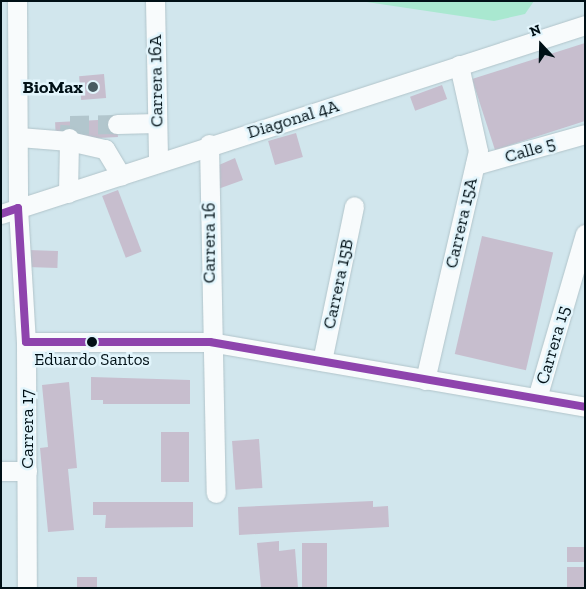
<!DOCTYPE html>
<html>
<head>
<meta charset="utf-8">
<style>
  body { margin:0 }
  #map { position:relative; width:586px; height:589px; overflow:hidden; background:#d1e6ed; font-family:"Zilla Slab",serif }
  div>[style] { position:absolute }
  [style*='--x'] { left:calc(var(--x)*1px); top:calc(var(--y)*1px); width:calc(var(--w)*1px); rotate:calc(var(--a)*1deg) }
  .green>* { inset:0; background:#a9e8d0 }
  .building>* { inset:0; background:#c7bece; transform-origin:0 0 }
  .minor-tunnel>* { height:19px; margin-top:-9.5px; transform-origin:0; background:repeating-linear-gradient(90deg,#b2c6cd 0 19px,transparent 0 28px) }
  .roads { filter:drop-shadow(0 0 1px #b1c4ca) drop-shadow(0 0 1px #b1c4ca) }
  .minor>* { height:19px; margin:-9.5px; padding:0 9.5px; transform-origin:9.5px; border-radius:9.5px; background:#f8fbfc }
  .bus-1>* { height:8px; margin:-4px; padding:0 4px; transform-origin:4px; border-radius:4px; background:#8e44ad }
  .dots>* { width:14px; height:14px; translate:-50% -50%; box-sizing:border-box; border:2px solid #e2f5fc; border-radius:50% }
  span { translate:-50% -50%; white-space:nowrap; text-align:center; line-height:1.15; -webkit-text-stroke:5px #e2f5fc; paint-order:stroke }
  .bus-label { font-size:17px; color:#001016 }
  .street-label { font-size:18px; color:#001016 }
  .poi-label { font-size:18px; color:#001016; font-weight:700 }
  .right { translate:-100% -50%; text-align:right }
  .frame { position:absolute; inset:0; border:2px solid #001016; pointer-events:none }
  .north { position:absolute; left:516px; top:20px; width:50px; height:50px; -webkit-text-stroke:4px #e2f5fc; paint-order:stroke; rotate:339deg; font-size:14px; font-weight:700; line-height:20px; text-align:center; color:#001016 }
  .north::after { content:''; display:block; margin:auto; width:18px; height:22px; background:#001016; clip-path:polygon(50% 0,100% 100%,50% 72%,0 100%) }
</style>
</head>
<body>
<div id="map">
  <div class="green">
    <div style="clip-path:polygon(360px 1px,534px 1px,525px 14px,494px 21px)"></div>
  </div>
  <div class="building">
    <div style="clip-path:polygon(585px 43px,585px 121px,495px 150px,472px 79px)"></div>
    <div style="left:104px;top:74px;width:24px;height:25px;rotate:85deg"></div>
    <div style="left:442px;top:85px;width:15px;height:34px;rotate:70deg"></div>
    <div style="left:117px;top:119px;width:18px;height:62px;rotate:87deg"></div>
    <div style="left:296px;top:133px;width:25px;height:29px;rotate:74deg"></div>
    <div style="clip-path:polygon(235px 158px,243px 180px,218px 189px,219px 165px)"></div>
    <div style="left:118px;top:190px;width:66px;height:17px;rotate:69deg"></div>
    <div style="left:482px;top:236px;width:73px;height:121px;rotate:13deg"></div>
    <div style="left:28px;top:250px;width:30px;height:17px;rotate:2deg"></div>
    <div style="clip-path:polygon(91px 377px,190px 380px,190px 404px,103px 404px,103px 400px,91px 400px)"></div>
    <div style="clip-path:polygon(69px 382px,77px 468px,68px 469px,74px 530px,48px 532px,40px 448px,48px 447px,42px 385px)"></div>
    <div style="left:161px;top:432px;width:28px;height:50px"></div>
    <div style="left:259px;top:439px;width:49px;height:27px;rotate:86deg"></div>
    <div style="clip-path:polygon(373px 501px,373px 507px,388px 506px,389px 527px,239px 535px,238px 507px)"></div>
    <div style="clip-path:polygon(93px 502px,193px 502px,193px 527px,105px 528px,106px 515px,93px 515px)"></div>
    <div style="clip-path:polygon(279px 541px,279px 551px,295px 549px,298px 588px,261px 588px,257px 543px)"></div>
    <div style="left:302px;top:543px;width:25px;height:45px"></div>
    <div style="left:585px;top:547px;width:15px;height:18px;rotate:90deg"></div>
    <div style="left:567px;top:567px;width:18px;height:21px"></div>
    <div style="left:97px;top:577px;width:11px;height:20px;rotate:90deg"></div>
  </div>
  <div class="minor-tunnel">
    <div style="--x:69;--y:138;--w:13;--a:-86"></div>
    <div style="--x:70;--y:125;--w:47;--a:-1.2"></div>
  </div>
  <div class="roads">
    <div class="minor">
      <div style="--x:17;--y:1;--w:207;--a:89.7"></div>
      <div style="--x:18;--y:208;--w:134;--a:86.6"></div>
      <div style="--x:26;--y:342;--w:246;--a:89.8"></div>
      <div style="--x:155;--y:1;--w:160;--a:88.9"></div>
      <div style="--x:117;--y:124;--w:40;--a:-1.4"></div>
      <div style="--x:19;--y:137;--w:50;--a:4.6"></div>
      <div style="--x:69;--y:141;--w:52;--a:91.1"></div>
      <div style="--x:69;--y:138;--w:3;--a:90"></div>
      <div style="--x:69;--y:141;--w:37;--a:13"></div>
      <div style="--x:105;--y:149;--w:31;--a:59"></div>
      <div style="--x:209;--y:144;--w:349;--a:88.9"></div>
      <div style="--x:475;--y:165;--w:114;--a:-15.7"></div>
      <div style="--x:1;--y:214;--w:614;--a:-17.93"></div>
      <div style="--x:26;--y:342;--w:184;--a:0"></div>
      <div style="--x:210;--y:342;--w:381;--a:9.8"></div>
      <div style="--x:322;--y:361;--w:158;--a:-78.3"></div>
      <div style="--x:425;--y:380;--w:235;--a:-77"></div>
      <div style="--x:478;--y:151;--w:88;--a:-102.5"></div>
      <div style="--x:537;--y:398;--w:171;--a:-73.7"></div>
      <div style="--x:1;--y:471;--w:26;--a:0"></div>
    </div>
  </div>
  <div class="bus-1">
    <div style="--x:1;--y:214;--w:18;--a:-19"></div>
    <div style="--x:18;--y:208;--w:134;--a:86.6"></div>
    <div style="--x:26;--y:342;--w:184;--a:0"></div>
    <div style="--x:210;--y:342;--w:381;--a:9.8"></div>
  </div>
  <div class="dots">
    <div style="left:93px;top:87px;background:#495b61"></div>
    <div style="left:92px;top:342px;background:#001016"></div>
  </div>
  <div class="bus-label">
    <span style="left:92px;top:360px">Eduardo Santos</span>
  </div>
  <div class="street-label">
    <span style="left:156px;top:81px;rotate:-91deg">Carrera 16A</span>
    <span style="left:293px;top:119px;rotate:-17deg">Diagonal 4A</span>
    <span style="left:530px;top:150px;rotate:-16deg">Calle 5</span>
    <span style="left:461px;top:223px;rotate:-77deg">Carrera 15A</span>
    <span style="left:209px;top:243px;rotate:-90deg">Carrera 16</span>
    <span style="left:338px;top:284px;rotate:-78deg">Carrera 15B</span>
    <span style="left:553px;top:345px;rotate:-74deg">Carrera 15</span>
    <span style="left:27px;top:429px;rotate:-90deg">Carrera 17</span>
  </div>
  <div class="poi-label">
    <span class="right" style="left:83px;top:87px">BioMax</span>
  </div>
  <div class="frame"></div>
  <div class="north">N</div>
</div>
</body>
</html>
